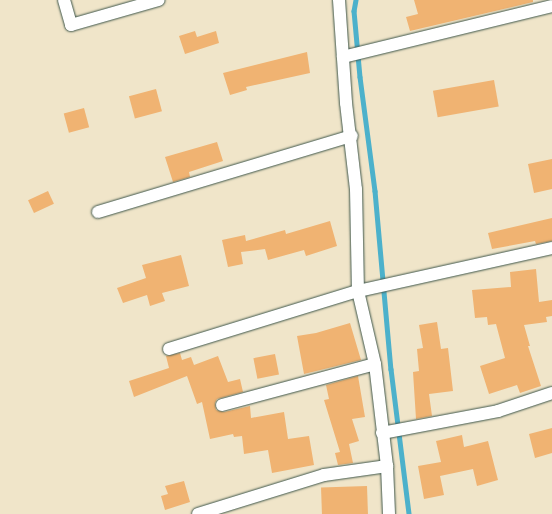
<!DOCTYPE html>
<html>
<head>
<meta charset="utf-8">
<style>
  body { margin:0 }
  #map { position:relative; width:552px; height:514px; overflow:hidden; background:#f0e5c9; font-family:"IM FELL DW Pica",serif }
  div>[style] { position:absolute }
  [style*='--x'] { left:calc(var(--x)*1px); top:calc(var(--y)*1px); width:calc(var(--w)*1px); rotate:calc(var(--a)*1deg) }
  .stream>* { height:4.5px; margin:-2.25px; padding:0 2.25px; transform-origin:2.25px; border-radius:2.25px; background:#4cb1cb }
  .building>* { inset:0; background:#f0b372; transform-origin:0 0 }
  .roads { filter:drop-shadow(0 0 1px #3e564a) drop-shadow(0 0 1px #3e564a) }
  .street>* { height:12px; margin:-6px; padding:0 6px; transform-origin:6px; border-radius:6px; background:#fff }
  span { translate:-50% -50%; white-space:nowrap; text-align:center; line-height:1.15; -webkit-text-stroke:3px #fdfcf7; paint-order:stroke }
</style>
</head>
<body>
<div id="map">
  <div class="stream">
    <div style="--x:356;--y:0;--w:11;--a:100"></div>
    <div style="--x:354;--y:11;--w:66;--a:84.8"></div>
    <div style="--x:360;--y:77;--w:115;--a:82.5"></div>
    <div style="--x:375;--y:191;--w:179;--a:84.9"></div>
    <div style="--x:391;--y:369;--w:146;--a:82.9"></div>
  </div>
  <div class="building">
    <div style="clip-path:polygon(414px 0,533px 0,533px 2px,410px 31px,406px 17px,418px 14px)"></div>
    <div style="clip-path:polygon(195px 31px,197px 37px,216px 31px,219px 43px,185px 54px,179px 36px)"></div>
    <div style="clip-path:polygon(307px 52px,310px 73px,246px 87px,247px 90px,230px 95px,223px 73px)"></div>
    <div style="left:494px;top:80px;width:27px;height:62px;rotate:80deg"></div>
    <div style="left:156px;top:89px;width:23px;height:28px;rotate:75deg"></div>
    <div style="left:84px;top:108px;width:20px;height:21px;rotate:75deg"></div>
    <div style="clip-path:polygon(217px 142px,223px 161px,189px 172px,190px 177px,173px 182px,165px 157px)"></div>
    <div style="clip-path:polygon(552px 159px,552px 189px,534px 193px,528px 164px)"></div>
    <div style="left:48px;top:191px;width:14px;height:22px;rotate:65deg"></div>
    <div style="clip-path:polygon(552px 218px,552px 241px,536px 244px,535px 241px,492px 249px,488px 233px)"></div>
    <div style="clip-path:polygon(330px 221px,337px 246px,306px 256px,304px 250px,268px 260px,265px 249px,241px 252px,243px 264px,228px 267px,222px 240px,245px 235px,246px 241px,285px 230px,286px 234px)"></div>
    <div style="clip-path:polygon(181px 255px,189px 286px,162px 293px,165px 301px,150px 306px,147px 295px,123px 303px,117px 288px,146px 278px,142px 265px)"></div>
    <div style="clip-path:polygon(536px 269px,539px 302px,552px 300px,552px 316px,546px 317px,547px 322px,524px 325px,530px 346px,528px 346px,541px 386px,520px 393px,517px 385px,489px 394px,480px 366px,505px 358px,496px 324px,488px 325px,487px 317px,475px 318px,472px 290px,511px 287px,510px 272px)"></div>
    <div style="clip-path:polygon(437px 322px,441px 349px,448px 348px,453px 391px,429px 394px,432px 416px,416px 419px,413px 372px,419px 371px,417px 349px,423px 348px,419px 325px)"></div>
    <div style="clip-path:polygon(350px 323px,361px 360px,304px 374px,297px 336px,316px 333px)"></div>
    <div style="clip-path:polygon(180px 353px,182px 360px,191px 357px,194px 365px,218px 356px,228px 382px,240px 379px,243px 392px,217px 399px,215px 403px,216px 410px,224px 412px,250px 406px,251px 418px,284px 412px,288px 439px,309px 436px,314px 465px,272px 473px,268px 450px,244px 454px,242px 436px,234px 437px,233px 434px,210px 439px,202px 402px,197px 404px,187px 376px,134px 397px,129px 381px,169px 368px,166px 356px)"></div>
    <div style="left:275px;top:354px;width:21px;height:22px;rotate:79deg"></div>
    <div style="clip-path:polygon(358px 376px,365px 417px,352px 419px,359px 441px,349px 444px,353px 463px,338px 465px,335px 453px,340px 452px,324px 400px,329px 399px,326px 385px)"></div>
    <div style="clip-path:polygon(552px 428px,552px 453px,535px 458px,529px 434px)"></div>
    <div style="clip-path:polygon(462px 435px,464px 447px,488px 441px,498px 480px,477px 486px,473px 469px,440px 476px,444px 495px,424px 499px,418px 466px,441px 462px,436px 441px)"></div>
    <div style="clip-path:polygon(184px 481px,190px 502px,165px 510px,161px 496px,168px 494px,165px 486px)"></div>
    <div style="left:367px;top:486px;width:28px;height:46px;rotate:88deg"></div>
  </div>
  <div class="roads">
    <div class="street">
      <div style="--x:64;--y:0;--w:26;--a:74"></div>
      <div style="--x:71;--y:25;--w:91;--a:-15.9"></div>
      <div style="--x:339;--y:0;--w:103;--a:86.1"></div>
      <div style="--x:346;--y:103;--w:87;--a:83.4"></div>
      <div style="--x:356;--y:189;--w:102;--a:88.9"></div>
      <div style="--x:358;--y:291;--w:75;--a:76.9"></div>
      <div style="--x:375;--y:364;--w:103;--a:83.3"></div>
      <div style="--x:387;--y:466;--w:48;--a:87.6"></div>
      <div style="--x:343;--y:57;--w:215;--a:-13.7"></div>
      <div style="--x:98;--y:212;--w:265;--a:-16.7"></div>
      <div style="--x:169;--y:349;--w:198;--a:-17.1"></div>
      <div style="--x:358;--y:291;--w:199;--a:-12.5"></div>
      <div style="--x:222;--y:405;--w:158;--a:-15"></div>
      <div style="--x:382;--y:433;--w:118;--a:-10.7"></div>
      <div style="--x:498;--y:411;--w:57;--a:-18.4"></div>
      <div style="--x:198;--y:514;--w:132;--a:-17.2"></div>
      <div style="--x:324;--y:475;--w:64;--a:-8.1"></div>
    </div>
  </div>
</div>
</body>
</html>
